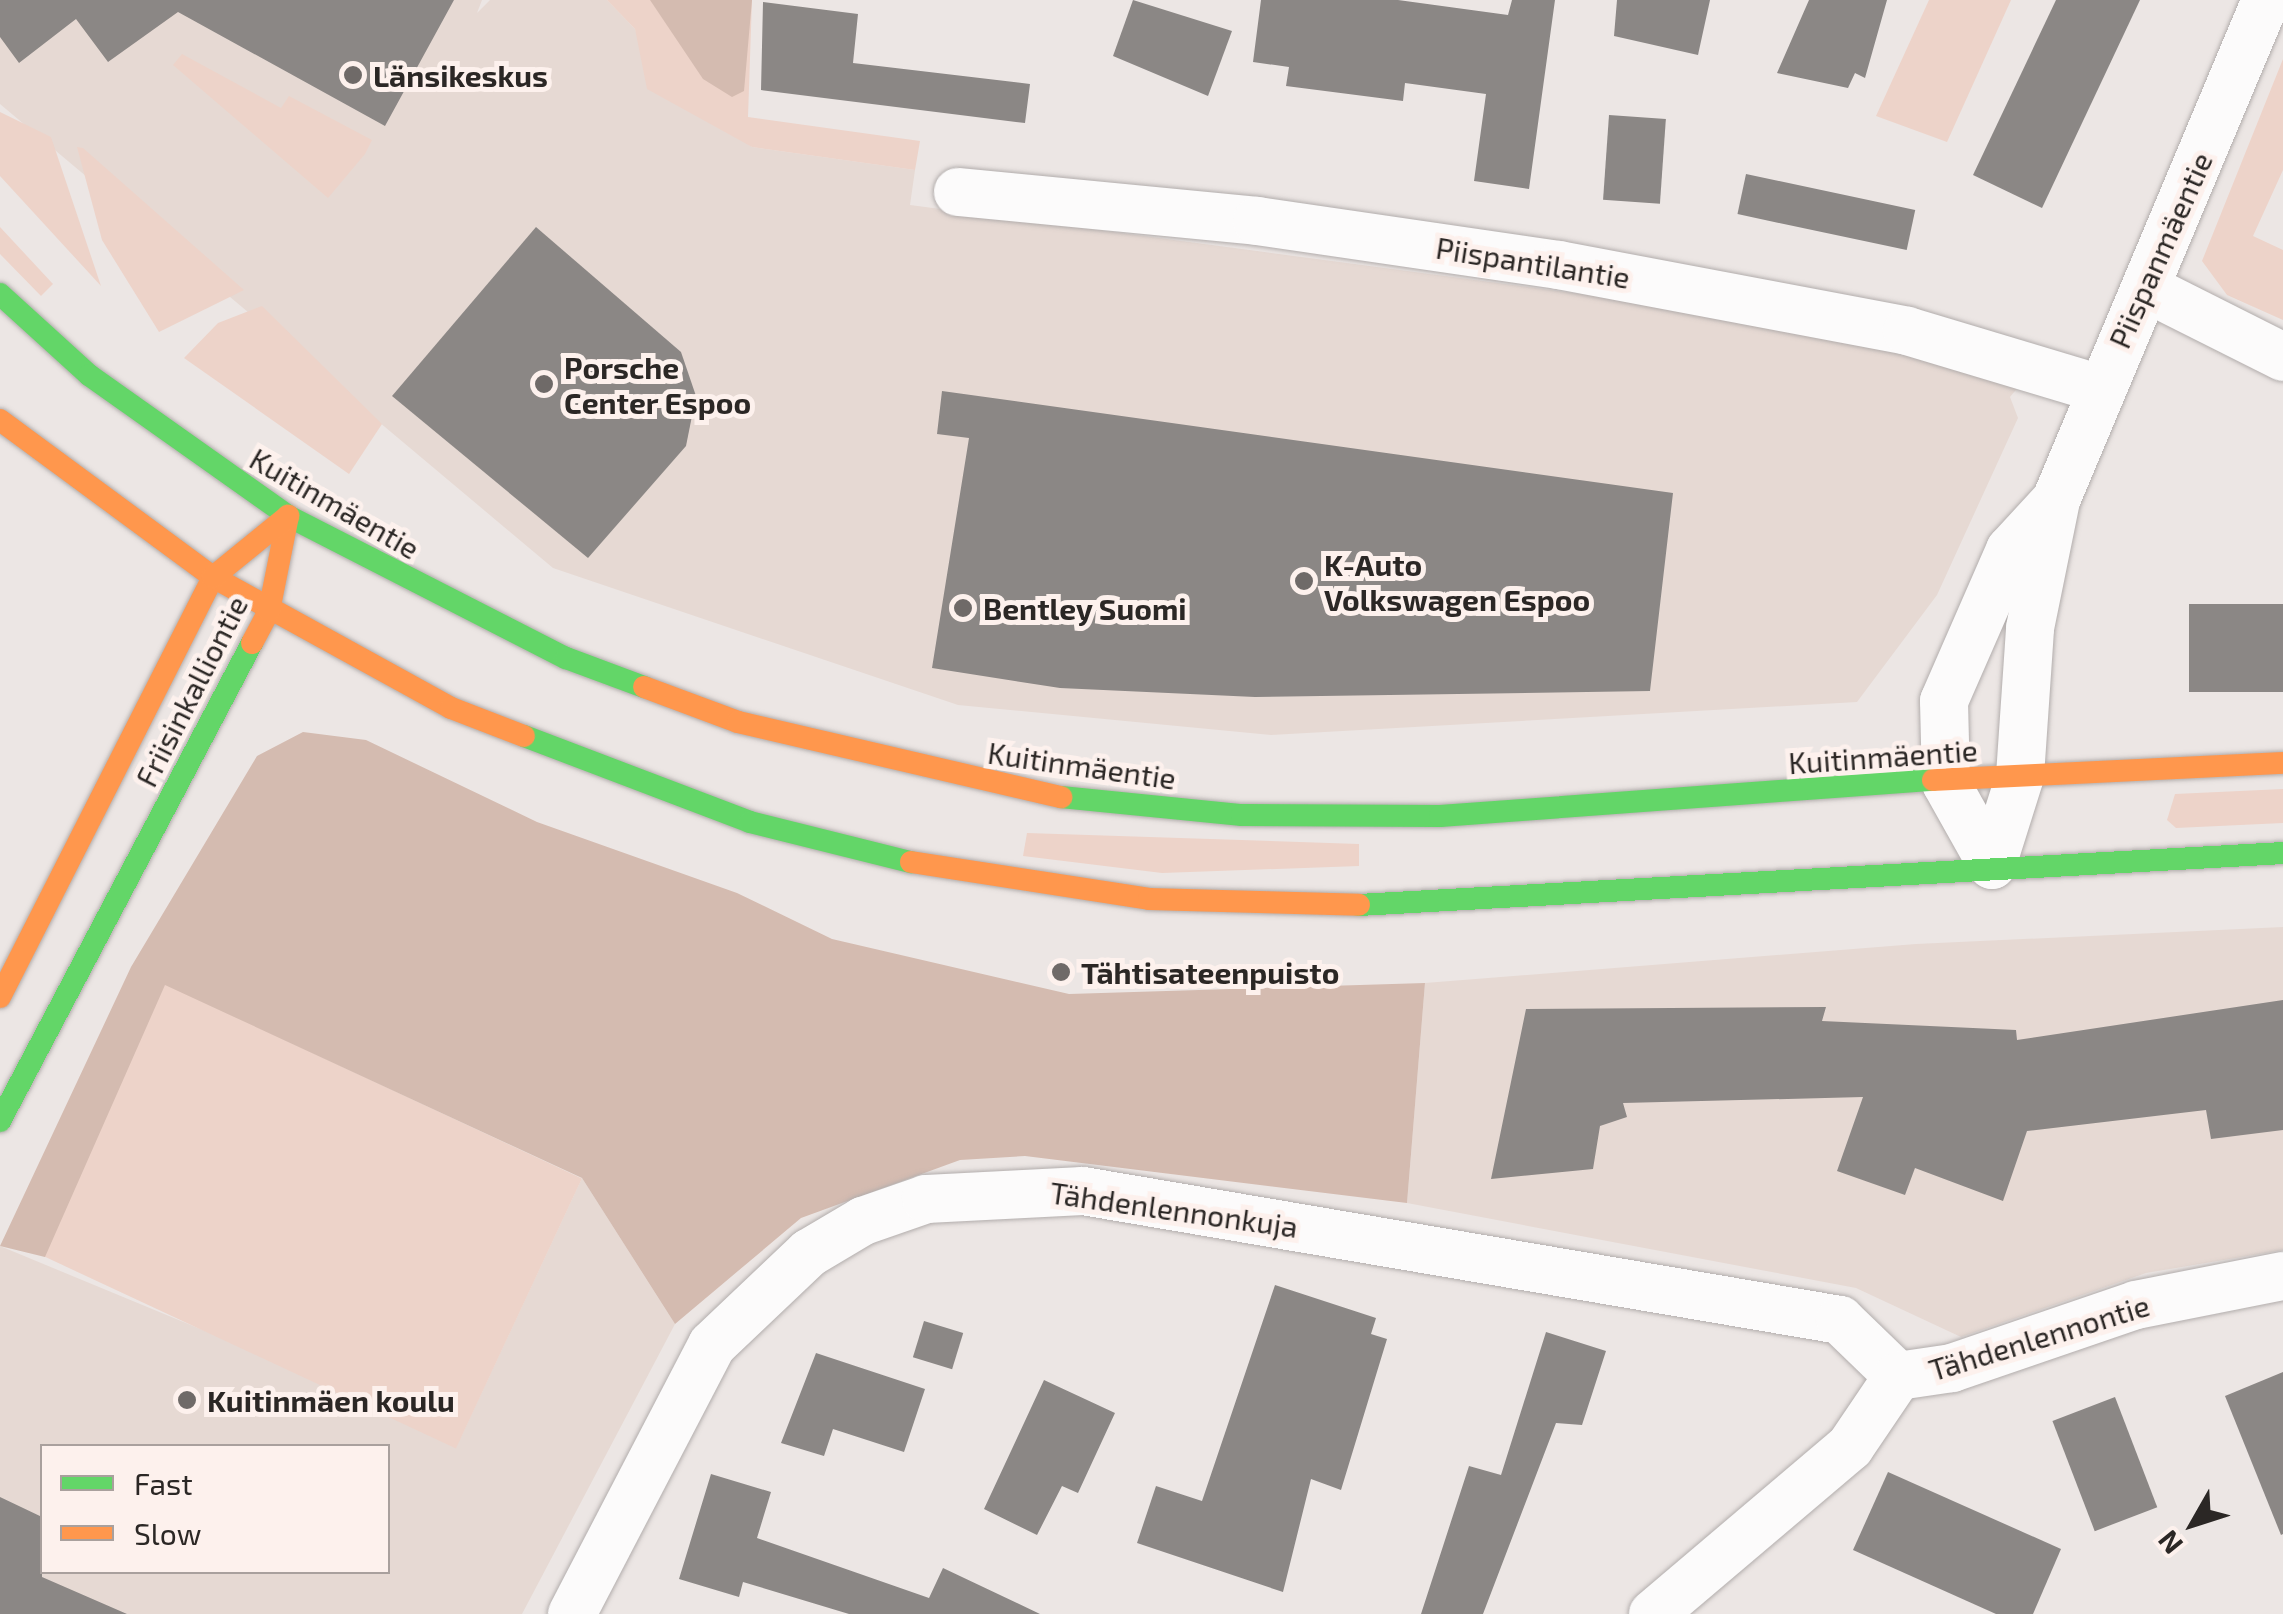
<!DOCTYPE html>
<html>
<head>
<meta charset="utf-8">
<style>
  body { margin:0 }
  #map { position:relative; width:2283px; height:1614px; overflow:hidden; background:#ece6e4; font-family:"Exo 2",sans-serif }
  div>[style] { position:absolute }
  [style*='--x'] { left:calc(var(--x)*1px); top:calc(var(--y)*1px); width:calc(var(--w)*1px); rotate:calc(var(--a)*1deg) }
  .built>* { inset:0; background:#e6d9d3 }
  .green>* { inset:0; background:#edd3c9; transform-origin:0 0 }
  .forest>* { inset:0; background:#d4bbb0 }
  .building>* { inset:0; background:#8b8785; transform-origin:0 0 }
  .roads { filter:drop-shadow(0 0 2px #b2adac) drop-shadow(0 0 2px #b2adac) }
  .street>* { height:48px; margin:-24px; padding:0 24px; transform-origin:24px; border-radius:24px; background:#fcfbfb }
  .fast>* { height:22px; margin:-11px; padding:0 11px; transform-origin:11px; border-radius:11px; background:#63d668 }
  .slow>* { height:22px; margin:-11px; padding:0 11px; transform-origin:11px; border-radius:11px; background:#ff974d }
  .dots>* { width:28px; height:28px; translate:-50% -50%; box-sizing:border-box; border:5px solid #fdf1ed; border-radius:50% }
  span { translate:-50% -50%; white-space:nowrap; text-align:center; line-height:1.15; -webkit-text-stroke:10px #fdf1ed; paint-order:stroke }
  .poi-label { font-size:30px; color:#2b2725; font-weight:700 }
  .left { translate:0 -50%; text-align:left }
  .street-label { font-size:30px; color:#2b2725 }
  .legend { position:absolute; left:40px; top:1444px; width:350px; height:130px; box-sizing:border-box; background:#fdf1ed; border:2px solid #a9a09d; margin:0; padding:12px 18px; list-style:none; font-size:30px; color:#2b2725 }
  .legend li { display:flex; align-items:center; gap:20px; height:50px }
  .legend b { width:50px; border:2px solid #a9a09d }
  .north { position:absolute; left:2143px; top:1474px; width:100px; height:100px; -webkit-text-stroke:8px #fdf1ed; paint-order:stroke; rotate:231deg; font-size:28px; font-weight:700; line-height:40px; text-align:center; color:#2b2725 }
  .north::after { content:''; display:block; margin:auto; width:35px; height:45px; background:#2b2725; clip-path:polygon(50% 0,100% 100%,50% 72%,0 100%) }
</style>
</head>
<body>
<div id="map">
  <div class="built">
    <div style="clip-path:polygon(0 0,482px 0,477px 13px,490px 0,607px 0,635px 29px,648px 67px,752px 147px,915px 170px,910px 205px,1723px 313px,2005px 379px,2019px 386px,2010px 397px,2018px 418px,1937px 595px,1857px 702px,1271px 735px,958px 705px,553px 568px,0 104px)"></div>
    <div style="clip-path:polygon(2283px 927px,2283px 1250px,2146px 1273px,1961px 1337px,1856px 1288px,1407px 1203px,1425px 983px,1916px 944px)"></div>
    <div style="clip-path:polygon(evenodd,582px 1178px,675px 1324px,522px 1614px,0 1614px,0 1246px,461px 1437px,582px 1178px,42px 1446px,388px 1446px,388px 1572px,42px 1572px,42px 1446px)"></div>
  </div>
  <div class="green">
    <div style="clip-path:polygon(607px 0,752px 0,748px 117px,920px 141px,915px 170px,752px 147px,647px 89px,635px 29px)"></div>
    <div style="clip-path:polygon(1929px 0,2011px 0,1947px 142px,1876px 116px)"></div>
    <div style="clip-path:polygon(182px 54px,281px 108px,289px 96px,372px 140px,365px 154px,328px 198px,173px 65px)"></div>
    <div style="clip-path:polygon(2283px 59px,2283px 170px,2253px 236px,2283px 250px,2283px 320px,2227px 295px,2202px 261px)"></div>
    <div style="clip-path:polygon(0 112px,51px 137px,101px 286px,0 176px)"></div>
    <div style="clip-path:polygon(77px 147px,83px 148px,244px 290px,159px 332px,102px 240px)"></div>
    <div style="clip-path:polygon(0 227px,53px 284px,41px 296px,0 254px)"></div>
    <div style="clip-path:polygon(262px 306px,382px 424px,349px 474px,184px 358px,218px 323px)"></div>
    <div style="clip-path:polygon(2283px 789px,2283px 823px,2176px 828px,2167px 820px,2175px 794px)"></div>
    <div style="clip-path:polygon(1027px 833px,1359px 844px,1359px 866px,1162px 873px,1023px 856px)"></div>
    <div style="left:165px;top:984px;width:460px;height:298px;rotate:25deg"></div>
  </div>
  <div class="forest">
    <div style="clip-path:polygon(650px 0,752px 0,744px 91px,732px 97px,703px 79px)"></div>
    <div style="clip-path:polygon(303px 732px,366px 740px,537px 822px,737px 893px,832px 939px,1069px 994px,1425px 983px,1407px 1203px,1025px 1156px,960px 1160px,801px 1218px,675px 1324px,582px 1178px,165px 985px,45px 1257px,0 1246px,131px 967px,257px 756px)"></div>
  </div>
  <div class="building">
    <div style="clip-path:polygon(0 0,454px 0,385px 126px,178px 12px,108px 62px,76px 19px,19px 63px,0 37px)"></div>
    <div style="clip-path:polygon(1133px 0,1232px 31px,1208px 96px,1113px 56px)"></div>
    <div style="clip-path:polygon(1261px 0,1398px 0,1508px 15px,1512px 0,1555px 0,1529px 189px,1474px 181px,1486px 94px,1405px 83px,1403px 101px,1286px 86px,1289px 67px,1253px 62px)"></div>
    <div style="clip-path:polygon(1617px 0,1710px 0,1698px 55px,1614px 36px)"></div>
    <div style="clip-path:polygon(1809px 0,1887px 0,1865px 78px,1855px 73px,1848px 88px,1777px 73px)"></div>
    <div style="clip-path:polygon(2056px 0,2140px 0,2042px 208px,1973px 175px)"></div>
    <div style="clip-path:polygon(763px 2px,858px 14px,853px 63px,1030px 84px,1025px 123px,761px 90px)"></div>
    <div style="left:1609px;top:115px;width:57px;height:85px;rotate:4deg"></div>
    <div style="left:1746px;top:174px;width:173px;height:41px;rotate:12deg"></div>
    <div style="clip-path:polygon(536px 227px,681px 352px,696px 396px,686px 446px,588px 558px,392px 396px)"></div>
    <div style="clip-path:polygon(942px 391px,1673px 493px,1650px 691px,1255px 697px,1060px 688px,932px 668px,969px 438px,937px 434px)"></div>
    <div style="left:2283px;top:604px;width:88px;height:94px;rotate:90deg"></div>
    <div style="clip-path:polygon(2283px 1000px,2283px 1130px,2211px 1139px,2206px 1110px,2027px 1131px,2003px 1201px,1915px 1168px,1905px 1195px,1837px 1171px,1863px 1097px,1623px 1103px,1627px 1117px,1600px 1126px,1593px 1169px,1491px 1179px,1526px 1009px,1826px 1007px,1822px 1021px,2016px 1030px,2017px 1040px)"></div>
    <div style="clip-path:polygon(1275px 1285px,1376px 1318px,1371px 1334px,1387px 1339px,1341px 1490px,1311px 1479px,1283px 1592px,1137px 1543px,1156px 1486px,1202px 1501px)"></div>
    <div style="left:924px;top:1321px;width:41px;height:38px;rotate:17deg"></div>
    <div style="clip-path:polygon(1546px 1332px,1606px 1351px,1582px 1425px,1556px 1423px,1483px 1614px,1421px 1614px,1469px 1466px,1501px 1475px)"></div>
    <div style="clip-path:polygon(816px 1353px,925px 1389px,904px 1452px,833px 1429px,824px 1456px,781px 1443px)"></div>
    <div style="clip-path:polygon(2283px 1372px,2283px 1534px,2281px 1535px,2225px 1396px)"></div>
    <div style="clip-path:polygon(1044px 1380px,1115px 1413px,1078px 1493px,1062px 1486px,1037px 1535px,984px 1509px)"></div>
    <div style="left:2115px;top:1397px;width:118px;height:67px;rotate:69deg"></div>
    <div style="clip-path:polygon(1888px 1472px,2061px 1549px,2033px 1614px,1996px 1614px,1853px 1550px)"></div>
    <div style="clip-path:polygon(711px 1474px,771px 1492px,757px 1538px,929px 1598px,943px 1568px,1040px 1614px,849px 1614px,743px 1582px,739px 1597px,679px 1579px)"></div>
    <div style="clip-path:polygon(0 1497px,42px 1517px,42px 1577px,127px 1614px,0 1614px)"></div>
  </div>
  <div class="roads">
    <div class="street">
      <div style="--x:958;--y:192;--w:300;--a:5.5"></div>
      <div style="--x:1257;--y:221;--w:305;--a:8.3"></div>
      <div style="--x:1559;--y:265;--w:354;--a:10.7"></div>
      <div style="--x:1907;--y:331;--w:198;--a:16.7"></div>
      <div style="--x:2148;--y:289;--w:151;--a:26.7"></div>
      <div style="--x:1992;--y:865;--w:93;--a:-72.5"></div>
      <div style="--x:2020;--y:776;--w:148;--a:-86.1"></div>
      <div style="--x:2030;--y:628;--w:131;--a:-78.5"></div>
      <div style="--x:2056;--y:500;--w:542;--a:-67.22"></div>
      <div style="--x:1992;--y:865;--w:94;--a:-119.3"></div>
      <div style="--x:1946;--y:783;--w:82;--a:-91.4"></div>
      <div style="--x:1944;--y:701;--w:165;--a:-66.4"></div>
      <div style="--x:2010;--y:550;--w:68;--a:-47.4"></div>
      <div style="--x:572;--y:1614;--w:303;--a:-62.5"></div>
      <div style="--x:712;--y:1345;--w:134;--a:-43.5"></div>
      <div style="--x:809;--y:1253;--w:63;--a:-30.7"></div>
      <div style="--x:863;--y:1221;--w:67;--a:-19.2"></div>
      <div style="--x:926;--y:1199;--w:157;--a:-2.9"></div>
      <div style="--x:1083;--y:1191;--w:768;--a:9.67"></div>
      <div style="--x:1840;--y:1320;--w:81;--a:44"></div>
      <div style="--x:1653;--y:1614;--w:258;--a:-40.3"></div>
      <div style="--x:1850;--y:1447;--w:86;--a:-55.9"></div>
      <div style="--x:1898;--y:1376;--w:55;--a:-8.4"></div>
      <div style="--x:1952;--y:1368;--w:194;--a:-18.9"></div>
      <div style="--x:2136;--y:1305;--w:150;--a:-11.2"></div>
    </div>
    <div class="fast">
      <div style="--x:0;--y:294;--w:120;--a:42.3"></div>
      <div style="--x:89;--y:375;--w:244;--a:35.3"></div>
      <div style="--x:288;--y:516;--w:312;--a:27.1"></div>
      <div style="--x:566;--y:658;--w:83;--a:20.4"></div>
      <div style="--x:524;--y:736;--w:242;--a:20.8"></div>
      <div style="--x:750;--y:822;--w:166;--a:14"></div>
      <div style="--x:1061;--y:797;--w:182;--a:5.7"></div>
      <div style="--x:1242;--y:815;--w:198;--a:0.3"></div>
      <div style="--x:1440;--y:816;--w:494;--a:-4.2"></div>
      <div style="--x:1359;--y:905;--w:925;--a:-3.22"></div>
      <div style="--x:0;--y:1121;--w:540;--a:-62.2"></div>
    </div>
    <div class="slow">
      <div style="--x:0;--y:420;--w:265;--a:36.4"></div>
      <div style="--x:213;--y:577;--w:272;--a:28.8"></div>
      <div style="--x:451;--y:708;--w:78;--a:21"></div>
      <div style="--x:252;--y:643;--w:36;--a:-62"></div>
      <div style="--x:269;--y:611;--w:97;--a:-78.7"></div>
      <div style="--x:644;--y:687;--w:100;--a:20.4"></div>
      <div style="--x:738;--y:722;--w:332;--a:13.1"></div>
      <div style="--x:1933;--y:780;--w:350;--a:-2.8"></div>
      <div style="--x:911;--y:862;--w:241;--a:8.8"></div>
      <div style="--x:1149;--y:899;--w:210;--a:1.6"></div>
      <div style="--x:0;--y:997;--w:471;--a:-63.1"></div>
      <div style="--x:213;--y:577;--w:97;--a:-39.1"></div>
    </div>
  </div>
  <div class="dots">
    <div style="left:353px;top:75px;background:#6f6a68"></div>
    <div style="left:544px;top:384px;background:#6f6a68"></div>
    <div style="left:1304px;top:581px;background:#6f6a68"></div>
    <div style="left:963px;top:608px;background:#6f6a68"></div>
    <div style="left:1061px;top:972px;background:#6f6a68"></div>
    <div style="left:187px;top:1400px;background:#6f6a68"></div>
  </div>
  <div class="poi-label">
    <span class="left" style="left:373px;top:75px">Länsikeskus</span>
    <span class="left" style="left:564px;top:384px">Porsche<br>Center Espoo</span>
    <span class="left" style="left:1324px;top:581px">K-Auto<br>Volkswagen Espoo</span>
    <span class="left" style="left:983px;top:608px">Bentley Suomi</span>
    <span class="left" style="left:1081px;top:972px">Tähtisateenpuisto</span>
    <span class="left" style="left:207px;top:1400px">Kuitinmäen koulu</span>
  </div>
  <div class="street-label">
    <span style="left:2160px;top:250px;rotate:-66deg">Piispanmäentie</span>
    <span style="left:1533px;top:262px;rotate:9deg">Piispantilantie</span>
    <span style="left:335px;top:503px;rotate:30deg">Kuitinmäentie</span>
    <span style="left:191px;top:691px;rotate:-63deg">Friisinkalliontie</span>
    <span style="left:1883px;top:756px;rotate:-4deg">Kuitinmäentie</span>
    <span style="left:1082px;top:765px;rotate:8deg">Kuitinmäentie</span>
    <span style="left:1174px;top:1209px;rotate:8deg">Tähdenlennonkuja</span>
    <span style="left:2039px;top:1337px;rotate:-17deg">Tähdenlennontie</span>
  </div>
  <ul class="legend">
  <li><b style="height:12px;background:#63d668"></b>Fast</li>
  <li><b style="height:12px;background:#ff974d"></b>Slow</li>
  </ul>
  <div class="north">N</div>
</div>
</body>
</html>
